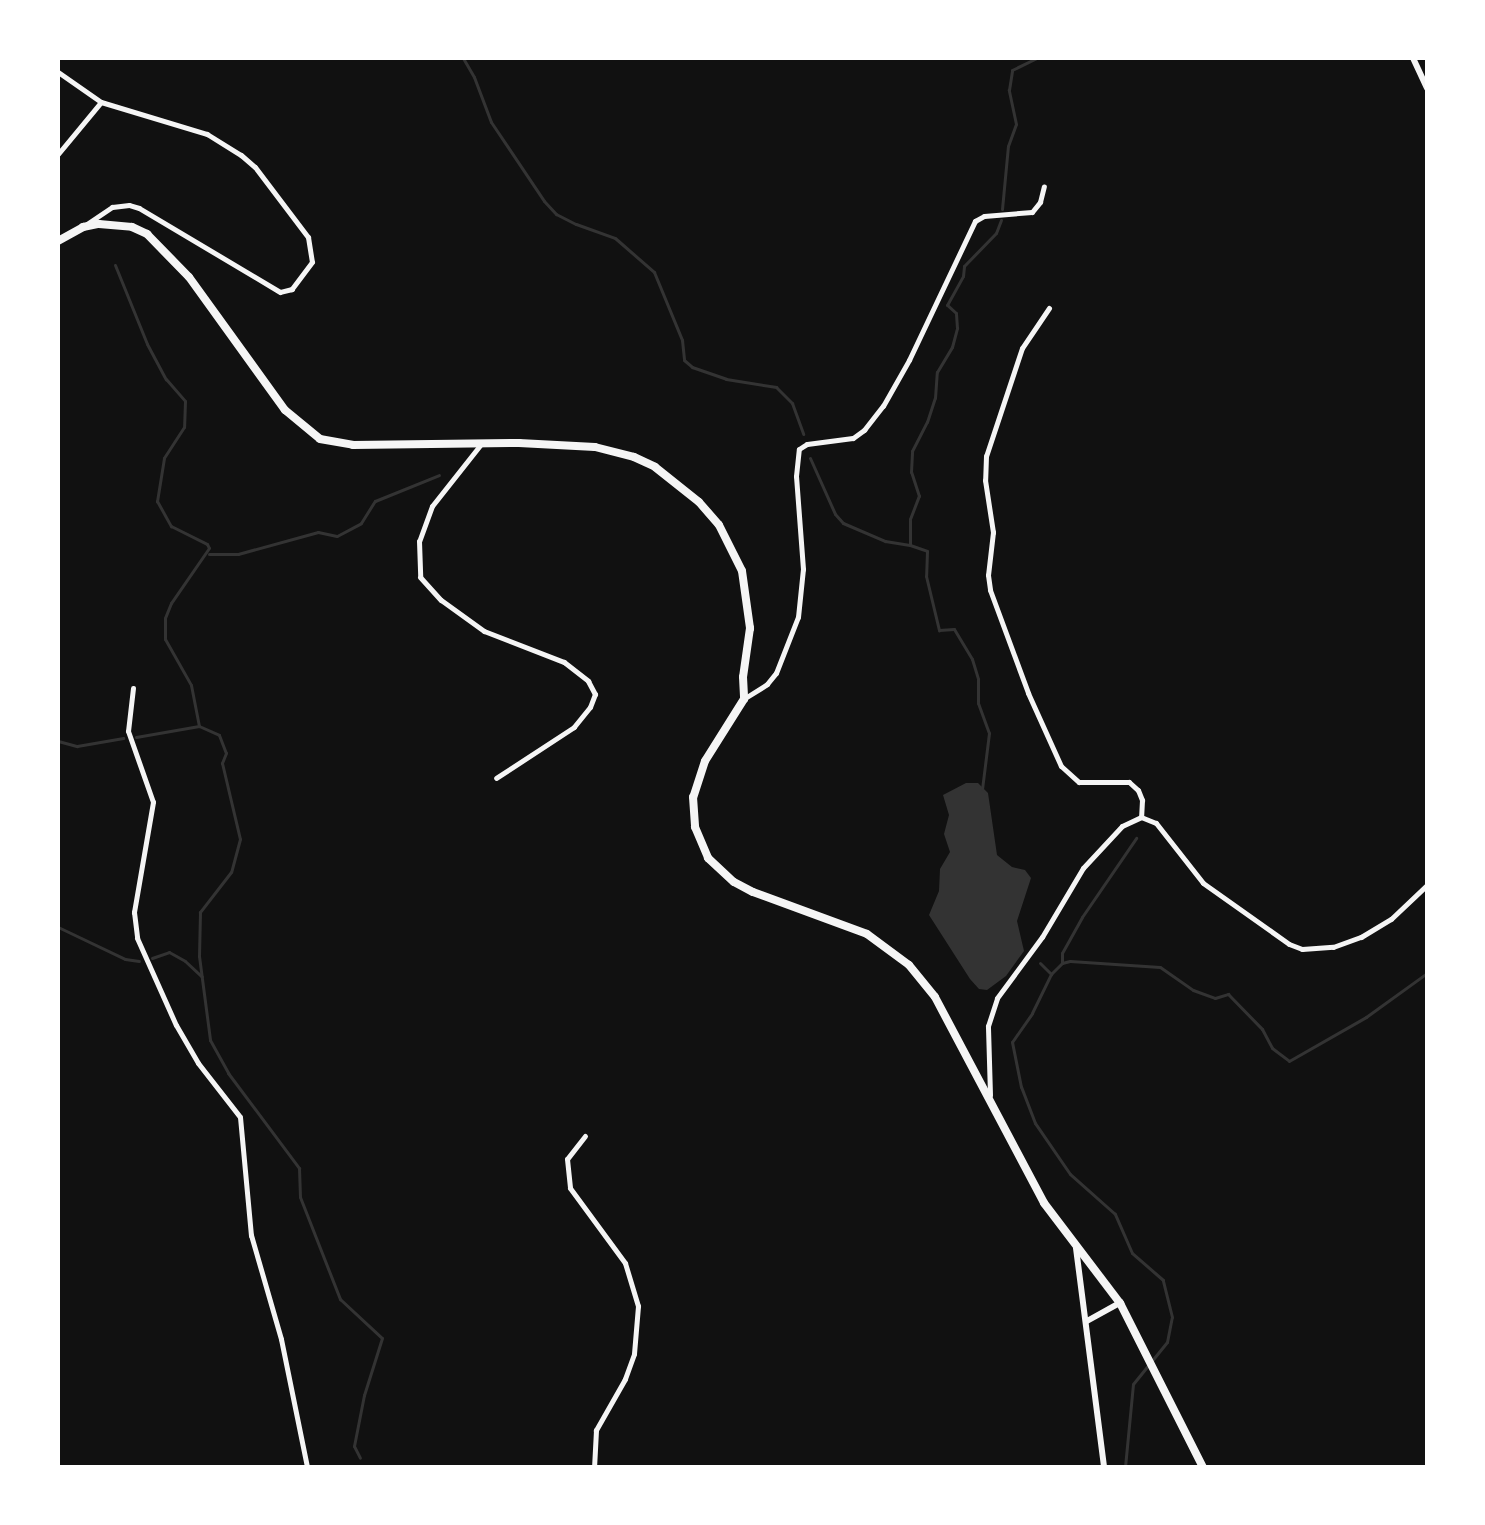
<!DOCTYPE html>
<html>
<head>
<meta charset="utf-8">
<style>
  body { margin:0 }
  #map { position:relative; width:1485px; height:1525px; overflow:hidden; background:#111; font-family:Montserrat,sans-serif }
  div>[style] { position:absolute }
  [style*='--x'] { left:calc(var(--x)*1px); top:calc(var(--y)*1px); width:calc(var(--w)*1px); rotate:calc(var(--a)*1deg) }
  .water>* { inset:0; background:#333 }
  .stream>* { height:3px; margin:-1.5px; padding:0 1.5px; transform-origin:1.5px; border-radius:1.5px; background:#333 }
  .minor>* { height:5px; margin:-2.5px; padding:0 2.5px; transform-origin:2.5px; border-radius:2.5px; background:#f5f5f5 }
  .tertiary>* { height:6px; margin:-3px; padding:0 3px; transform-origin:3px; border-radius:3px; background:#f5f5f5 }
  .primary>* { height:8px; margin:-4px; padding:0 4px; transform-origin:4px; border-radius:4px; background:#f5f5f5 }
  span { translate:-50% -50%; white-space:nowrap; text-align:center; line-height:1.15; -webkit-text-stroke:8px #fff; paint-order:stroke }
  .frame { position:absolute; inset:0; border:60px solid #fff; pointer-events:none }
</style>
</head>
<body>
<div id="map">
  <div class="water">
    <div style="clip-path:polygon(966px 783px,978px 783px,988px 793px,997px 855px,1012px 867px,1025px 870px,1031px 878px,1017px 921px,1024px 951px,1006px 976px,987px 990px,979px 989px,970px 979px,929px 915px,939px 891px,940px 869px,950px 852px,944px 834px,949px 815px,943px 795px)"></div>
  </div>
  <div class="stream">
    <div style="--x:463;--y:58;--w:22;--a:60"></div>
    <div style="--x:474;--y:77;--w:48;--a:69.3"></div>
    <div style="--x:491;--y:122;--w:95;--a:56.1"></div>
    <div style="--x:544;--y:201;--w:18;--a:47"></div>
    <div style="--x:556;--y:214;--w:22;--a:27"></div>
    <div style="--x:576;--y:224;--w:41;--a:19.7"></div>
    <div style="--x:615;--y:238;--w:52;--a:41.1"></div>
    <div style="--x:654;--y:272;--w:74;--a:67.6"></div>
    <div style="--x:682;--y:340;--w:20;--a:84"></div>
    <div style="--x:684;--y:360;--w:11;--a:41"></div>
    <div style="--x:692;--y:367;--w:36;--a:19"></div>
    <div style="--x:726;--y:379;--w:51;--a:9.1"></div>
    <div style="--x:776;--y:387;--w:23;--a:45"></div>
    <div style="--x:792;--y:403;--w:33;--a:70"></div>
    <div style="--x:1002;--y:209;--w:63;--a:-84.6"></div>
    <div style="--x:1008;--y:146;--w:23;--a:-70"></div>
    <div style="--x:1016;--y:124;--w:35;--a:-102"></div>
    <div style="--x:1009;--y:90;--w:20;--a:-81"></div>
    <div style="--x:1012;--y:70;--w:28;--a:-26"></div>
    <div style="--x:115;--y:265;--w:85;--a:67.9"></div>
    <div style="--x:147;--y:344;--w:40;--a:62"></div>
    <div style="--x:166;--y:379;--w:29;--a:49"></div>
    <div style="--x:185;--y:401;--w:26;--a:92"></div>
    <div style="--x:184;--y:427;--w:37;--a:123"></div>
    <div style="--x:164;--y:458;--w:44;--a:99.2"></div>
    <div style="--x:157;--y:501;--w:29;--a:61"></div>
    <div style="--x:171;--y:526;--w:40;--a:26.6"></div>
    <div style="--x:207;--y:544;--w:4;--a:63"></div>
    <div style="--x:209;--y:548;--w:67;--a:124.6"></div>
    <div style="--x:171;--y:603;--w:16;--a:112"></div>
    <div style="--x:165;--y:618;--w:21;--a:90"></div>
    <div style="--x:165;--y:639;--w:53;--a:60.5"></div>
    <div style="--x:191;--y:685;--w:42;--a:79"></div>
    <div style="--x:810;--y:458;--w:61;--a:65.9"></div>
    <div style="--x:835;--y:514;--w:12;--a:48"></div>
    <div style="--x:843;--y:523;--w:46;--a:23.2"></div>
    <div style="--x:885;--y:541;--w:25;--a:9"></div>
    <div style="--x:910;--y:545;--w:18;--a:19"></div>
    <div style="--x:927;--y:551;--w:25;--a:92"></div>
    <div style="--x:926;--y:576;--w:56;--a:76.5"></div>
    <div style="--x:939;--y:630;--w:15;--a:-4"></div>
    <div style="--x:954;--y:629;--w:35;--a:59"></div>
    <div style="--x:972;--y:659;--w:21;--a:73"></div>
    <div style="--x:978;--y:679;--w:24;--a:90"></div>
    <div style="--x:978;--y:703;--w:32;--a:70"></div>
    <div style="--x:989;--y:733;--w:56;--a:97.1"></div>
    <div style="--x:910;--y:545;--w:26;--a:-90"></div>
    <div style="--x:910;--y:519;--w:25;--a:-69"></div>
    <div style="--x:919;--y:496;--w:25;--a:-108"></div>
    <div style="--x:911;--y:472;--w:21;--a:-87"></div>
    <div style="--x:912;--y:451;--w:33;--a:-63"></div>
    <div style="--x:927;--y:422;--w:25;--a:-72"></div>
    <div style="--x:935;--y:398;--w:26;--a:-86"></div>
    <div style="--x:937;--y:372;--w:29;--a:-59"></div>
    <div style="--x:952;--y:347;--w:20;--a:-75"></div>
    <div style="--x:957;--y:328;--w:15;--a:-94"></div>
    <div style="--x:956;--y:313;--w:12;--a:-138"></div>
    <div style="--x:947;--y:305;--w:33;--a:-61"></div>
    <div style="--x:963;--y:276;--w:10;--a:-84"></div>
    <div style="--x:964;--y:266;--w:46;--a:-45.9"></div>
    <div style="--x:996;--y:233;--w:14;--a:-69"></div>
    <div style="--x:209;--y:554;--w:29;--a:0"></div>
    <div style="--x:238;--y:554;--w:83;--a:-15.4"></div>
    <div style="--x:318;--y:532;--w:19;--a:12"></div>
    <div style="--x:337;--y:536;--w:27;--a:-28"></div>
    <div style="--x:361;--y:523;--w:26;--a:-58"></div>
    <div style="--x:375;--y:501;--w:69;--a:-22.1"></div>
    <div style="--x:136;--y:737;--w:64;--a:-9.9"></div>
    <div style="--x:199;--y:726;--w:22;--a:24"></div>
    <div style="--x:219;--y:735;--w:19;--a:69"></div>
    <div style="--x:226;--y:753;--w:11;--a:112"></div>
    <div style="--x:222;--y:763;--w:78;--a:76.7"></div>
    <div style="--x:240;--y:839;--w:34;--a:105"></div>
    <div style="--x:231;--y:872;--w:51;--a:127.8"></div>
    <div style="--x:200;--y:912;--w:44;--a:91.3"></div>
    <div style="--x:199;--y:956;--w:85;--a:82.5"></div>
    <div style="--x:210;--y:1040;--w:38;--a:61"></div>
    <div style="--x:228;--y:1073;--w:119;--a:53.2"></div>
    <div style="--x:299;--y:1168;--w:29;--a:88"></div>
    <div style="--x:300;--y:1197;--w:110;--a:68.6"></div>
    <div style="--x:340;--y:1299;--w:57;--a:42.9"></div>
    <div style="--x:382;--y:1338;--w:60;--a:107.5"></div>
    <div style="--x:364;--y:1395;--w:52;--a:101.1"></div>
    <div style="--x:354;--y:1446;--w:13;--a:63"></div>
    <div style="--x:58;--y:741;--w:20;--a:15"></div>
    <div style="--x:77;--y:746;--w:47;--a:-9.9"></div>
    <div style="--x:58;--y:927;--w:74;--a:25.5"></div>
    <div style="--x:125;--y:959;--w:14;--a:8"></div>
    <div style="--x:152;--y:958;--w:18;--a:-19"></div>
    <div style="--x:169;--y:952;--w:18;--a:29"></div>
    <div style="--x:185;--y:961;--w:23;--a:43"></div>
    <div style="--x:1040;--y:963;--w:16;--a:45"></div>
    <div style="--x:1062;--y:963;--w:10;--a:-90"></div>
    <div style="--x:1062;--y:953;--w:41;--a:-60.9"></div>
    <div style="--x:1082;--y:917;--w:96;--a:-55.6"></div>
    <div style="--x:1125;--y:1467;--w:83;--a:-84.5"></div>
    <div style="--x:1133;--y:1384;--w:54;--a:-51"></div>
    <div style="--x:1167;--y:1342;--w:25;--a:-79"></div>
    <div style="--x:1172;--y:1317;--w:38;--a:-104"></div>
    <div style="--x:1163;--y:1280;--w:41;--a:-138.9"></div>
    <div style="--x:1132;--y:1253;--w:43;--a:-113.6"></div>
    <div style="--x:1115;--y:1214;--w:60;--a:-138.4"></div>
    <div style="--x:1070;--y:1174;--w:62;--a:-124.5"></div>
    <div style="--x:1035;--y:1123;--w:39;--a:-111"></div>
    <div style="--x:1021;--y:1087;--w:46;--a:-101.3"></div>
    <div style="--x:1012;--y:1042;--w:35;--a:-55"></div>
    <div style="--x:1032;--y:1013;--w:43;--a:-64"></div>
    <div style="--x:1051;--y:974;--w:16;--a:-45"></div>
    <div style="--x:1062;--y:963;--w:8;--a:-14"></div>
    <div style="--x:1070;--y:961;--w:90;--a:3.8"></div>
    <div style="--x:1160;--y:967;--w:40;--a:34.9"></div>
    <div style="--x:1193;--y:990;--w:23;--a:20"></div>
    <div style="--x:1215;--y:998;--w:14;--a:-17"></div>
    <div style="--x:1228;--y:994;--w:49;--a:45.8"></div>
    <div style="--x:1262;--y:1029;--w:21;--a:62"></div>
    <div style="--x:1272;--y:1048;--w:21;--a:37"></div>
    <div style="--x:1289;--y:1061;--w:89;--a:-29.7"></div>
    <div style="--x:1366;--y:1017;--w:75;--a:-35.8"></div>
  </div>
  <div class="minor">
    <div style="--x:58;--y:72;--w:52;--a:34.9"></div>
    <div style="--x:101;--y:102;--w:111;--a:16.8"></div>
    <div style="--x:207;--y:134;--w:40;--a:32"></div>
    <div style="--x:241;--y:155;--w:18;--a:41"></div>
    <div style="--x:255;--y:167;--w:88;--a:52.9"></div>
    <div style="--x:308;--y:237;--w:25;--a:81"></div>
    <div style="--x:312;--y:262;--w:34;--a:127"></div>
    <div style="--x:292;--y:289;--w:12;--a:166"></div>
    <div style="--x:280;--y:292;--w:164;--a:-149.2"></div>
    <div style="--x:139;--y:208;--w:10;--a:-163"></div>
    <div style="--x:129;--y:205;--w:17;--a:173"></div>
    <div style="--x:112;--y:207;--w:30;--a:146"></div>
    <div style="--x:58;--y:154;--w:67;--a:-50.4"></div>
    <div style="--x:1049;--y:308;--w:48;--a:124"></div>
    <div style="--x:1022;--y:348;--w:114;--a:108.4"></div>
    <div style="--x:986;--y:456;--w:24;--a:92"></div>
    <div style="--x:985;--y:480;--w:53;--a:81.3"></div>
    <div style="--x:993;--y:532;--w:43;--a:96.6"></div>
    <div style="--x:988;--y:575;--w:15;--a:82"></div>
    <div style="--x:990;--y:590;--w:110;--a:69.7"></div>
    <div style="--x:1028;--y:693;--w:80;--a:65.7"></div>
    <div style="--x:1061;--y:766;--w:24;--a:42"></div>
    <div style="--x:1079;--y:782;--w:50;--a:0"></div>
    <div style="--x:1129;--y:782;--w:12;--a:42"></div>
    <div style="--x:1138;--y:790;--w:11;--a:68"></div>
    <div style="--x:1142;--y:800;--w:17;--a:93"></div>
    <div style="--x:481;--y:444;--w:79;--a:128.3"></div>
    <div style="--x:432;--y:506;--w:37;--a:110"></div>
    <div style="--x:419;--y:541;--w:36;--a:88"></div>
    <div style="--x:420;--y:577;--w:31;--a:48"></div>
    <div style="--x:441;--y:600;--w:53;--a:35.8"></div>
    <div style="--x:484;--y:631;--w:86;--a:21.2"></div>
    <div style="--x:564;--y:662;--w:31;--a:38"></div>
    <div style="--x:588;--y:681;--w:15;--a:62"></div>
    <div style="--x:595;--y:694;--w:14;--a:111"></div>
    <div style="--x:590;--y:707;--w:26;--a:129"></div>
    <div style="--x:574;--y:727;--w:93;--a:146.8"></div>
    <div style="--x:133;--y:688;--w:43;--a:96.6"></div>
    <div style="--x:128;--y:731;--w:75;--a:70.6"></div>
    <div style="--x:153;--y:802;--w:112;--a:99.8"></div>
    <div style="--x:134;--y:912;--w:26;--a:83"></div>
    <div style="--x:137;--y:938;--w:95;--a:65.9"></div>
    <div style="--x:176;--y:1025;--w:44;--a:59.9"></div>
    <div style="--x:198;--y:1063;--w:68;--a:52.1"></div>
    <div style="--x:240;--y:1117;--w:119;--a:84.7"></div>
    <div style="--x:251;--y:1235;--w:108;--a:73.9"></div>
    <div style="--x:281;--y:1339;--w:131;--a:78.5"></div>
    <div style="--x:745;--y:698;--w:26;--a:-32"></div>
    <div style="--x:767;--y:684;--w:14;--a:-51"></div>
    <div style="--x:776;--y:673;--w:60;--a:-68.6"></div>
    <div style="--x:798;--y:617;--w:48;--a:-84.1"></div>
    <div style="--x:803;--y:569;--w:93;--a:-94.3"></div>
    <div style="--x:796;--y:476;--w:27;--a:-84"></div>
    <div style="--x:799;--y:449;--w:9;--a:-32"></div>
    <div style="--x:807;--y:444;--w:46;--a:-7.4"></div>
    <div style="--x:853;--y:438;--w:14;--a:-36"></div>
    <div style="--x:864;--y:430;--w:31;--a:-52"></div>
    <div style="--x:883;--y:406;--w:53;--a:-60.5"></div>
    <div style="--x:909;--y:360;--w:154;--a:-64.6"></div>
    <div style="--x:975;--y:221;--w:10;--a:-29"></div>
    <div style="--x:984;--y:216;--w:48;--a:-4.8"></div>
    <div style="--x:1032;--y:212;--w:13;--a:-51"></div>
    <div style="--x:1040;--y:202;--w:16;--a:-76"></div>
    <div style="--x:990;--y:1095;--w:69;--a:-91.7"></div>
    <div style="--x:988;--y:1026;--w:29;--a:-72"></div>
    <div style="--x:997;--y:998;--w:76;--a:-53.6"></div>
    <div style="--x:1042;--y:937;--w:80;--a:-59.3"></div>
    <div style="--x:1083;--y:868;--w:57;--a:-47.1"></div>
    <div style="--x:1122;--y:826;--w:21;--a:-25"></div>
    <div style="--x:1141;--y:817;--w:16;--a:22"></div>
    <div style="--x:1156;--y:823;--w:76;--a:51.9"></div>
    <div style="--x:1203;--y:883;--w:105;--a:35.3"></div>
    <div style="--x:1289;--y:944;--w:14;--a:21"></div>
    <div style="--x:1302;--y:949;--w:31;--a:-4"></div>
    <div style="--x:1333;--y:947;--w:30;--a:-20"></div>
    <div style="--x:1361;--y:937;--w:35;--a:-31"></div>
    <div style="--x:1391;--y:919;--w:50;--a:-43.4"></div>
    <div style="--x:585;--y:1136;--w:29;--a:128"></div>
    <div style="--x:567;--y:1159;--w:29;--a:84"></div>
    <div style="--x:570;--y:1188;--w:93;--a:53.7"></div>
    <div style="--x:625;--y:1263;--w:45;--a:73.2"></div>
    <div style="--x:638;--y:1306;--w:48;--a:94.8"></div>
    <div style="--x:634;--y:1354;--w:27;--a:110"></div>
    <div style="--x:625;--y:1379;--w:59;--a:119.6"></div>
    <div style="--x:596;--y:1430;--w:37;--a:93"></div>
  </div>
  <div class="tertiary">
    <div style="--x:1413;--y:58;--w:33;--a:65"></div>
    <div style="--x:1076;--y:1248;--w:221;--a:82.7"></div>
    <div style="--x:1087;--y:1321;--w:38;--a:-29"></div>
  </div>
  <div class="primary">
    <div style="--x:58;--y:241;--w:29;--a:-29"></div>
    <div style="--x:83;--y:227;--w:16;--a:-11"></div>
    <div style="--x:99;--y:224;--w:33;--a:5"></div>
    <div style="--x:132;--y:227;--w:17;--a:25"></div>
    <div style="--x:147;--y:234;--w:60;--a:45.7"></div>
    <div style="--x:189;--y:277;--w:164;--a:54.2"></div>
    <div style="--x:285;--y:410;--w:45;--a:39.6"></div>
    <div style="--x:320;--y:439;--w:34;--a:10"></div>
    <div style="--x:353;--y:445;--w:166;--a:-0.7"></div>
    <div style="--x:519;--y:443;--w:76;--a:3"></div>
    <div style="--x:595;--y:447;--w:40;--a:14.4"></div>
    <div style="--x:634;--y:457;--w:23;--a:25"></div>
    <div style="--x:655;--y:467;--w:56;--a:38.5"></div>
    <div style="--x:699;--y:502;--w:30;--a:49"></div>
    <div style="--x:719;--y:525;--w:51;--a:63.4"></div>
    <div style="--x:742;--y:571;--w:58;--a:82"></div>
    <div style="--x:750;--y:628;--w:49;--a:98.1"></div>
    <div style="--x:743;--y:677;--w:22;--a:87"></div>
    <div style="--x:744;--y:699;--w:73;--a:122.2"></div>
    <div style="--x:705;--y:761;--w:38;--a:108"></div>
    <div style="--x:693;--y:797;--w:30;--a:86"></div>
    <div style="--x:695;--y:827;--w:34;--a:67"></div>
    <div style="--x:708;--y:858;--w:35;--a:43"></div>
    <div style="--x:734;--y:882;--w:21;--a:28"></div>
    <div style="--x:753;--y:892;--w:121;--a:20.2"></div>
    <div style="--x:867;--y:934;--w:52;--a:36.4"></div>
    <div style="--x:909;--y:965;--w:41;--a:50.9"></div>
    <div style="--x:935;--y:997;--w:233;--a:62.1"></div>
    <div style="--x:1044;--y:1203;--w:126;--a:52.8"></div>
    <div style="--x:1120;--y:1303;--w:184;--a:63.2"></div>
  </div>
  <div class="frame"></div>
</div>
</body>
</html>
